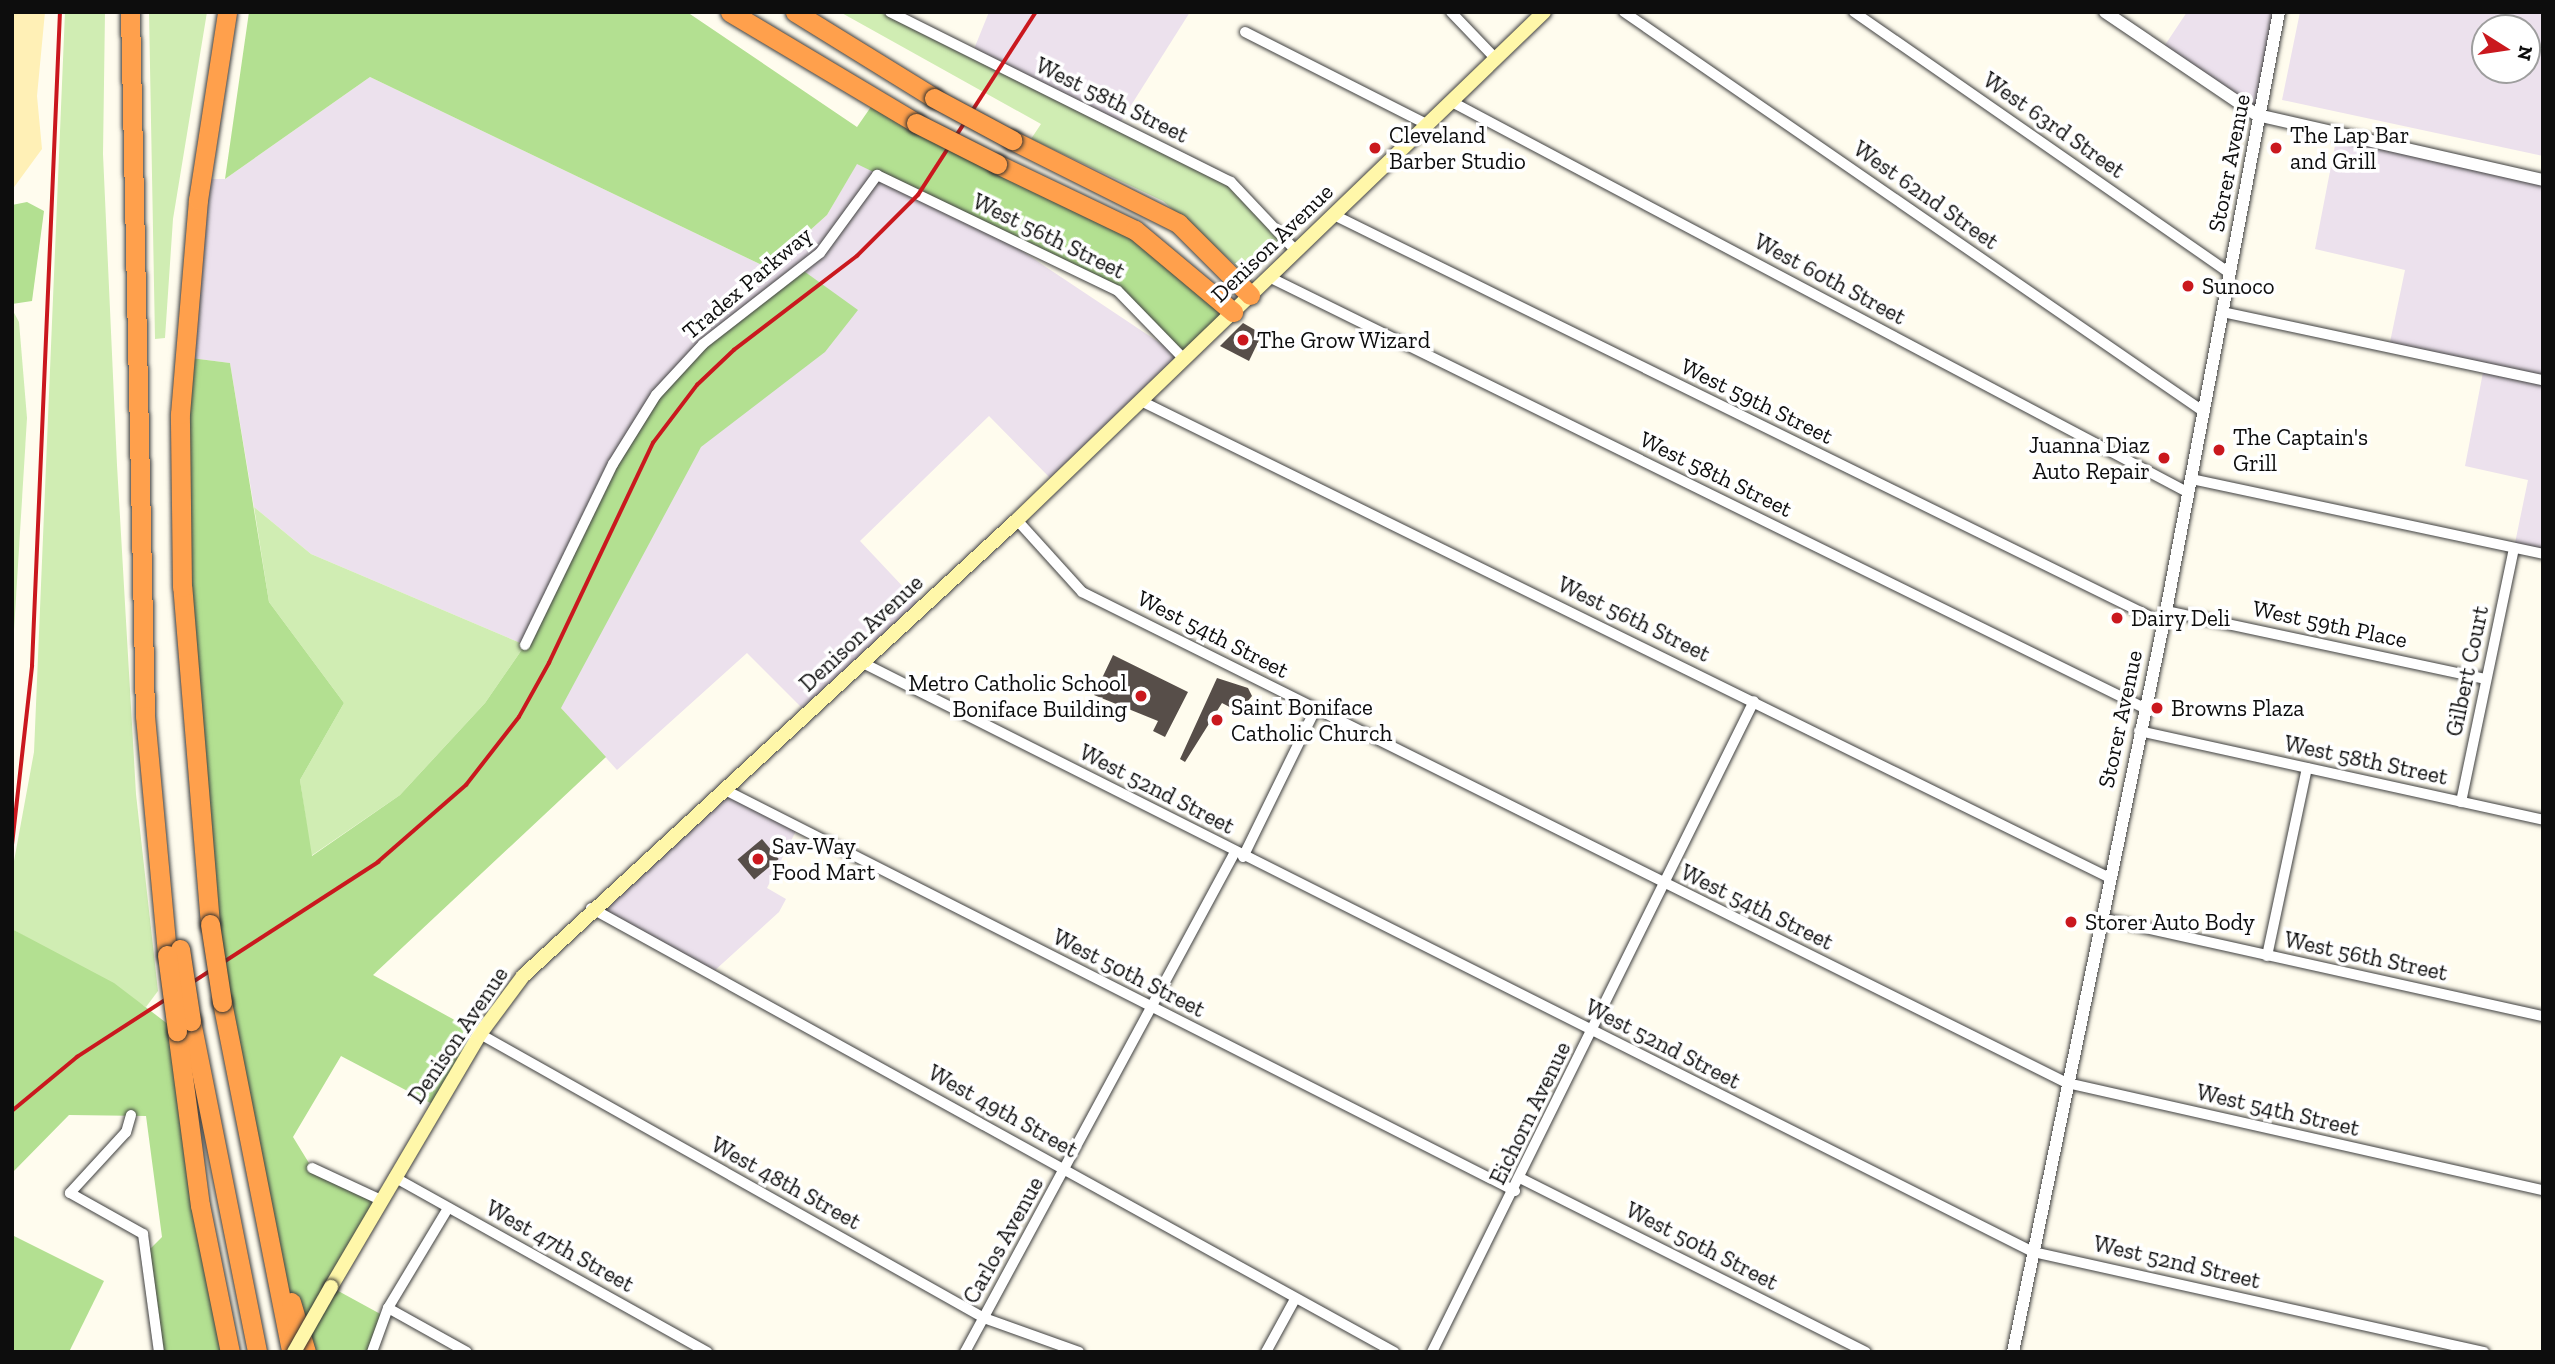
<!DOCTYPE html>
<html>
<head>
<meta charset="utf-8">
<style>
  body { margin:0 }
  #map { position:relative; width:2555px; height:1364px; overflow:hidden; background:#fffcee; font-family:"Zilla Slab",serif }
  div>[style] { position:absolute }
  [style*='--x'] { left:calc(var(--x)*1px); top:calc(var(--y)*1px); width:calc(var(--w)*1px); rotate:calc(var(--a)*1deg) }
  .industrial>* { inset:0; background:#ece1ed }
  .green>* { inset:0; background:#d0edb3 }
  .forest>* { inset:0; background:#b3e091 }
  .sand>* { inset:0; background:#fff0b6 }
  .building>* { inset:0; background:#574e49; transform-origin:0 0 }
  .roads { filter:drop-shadow(0 0 2px #404040) drop-shadow(0 0 2px #404040) }
  .minor>* { height:10px; margin:-5px; padding:0 5px; transform-origin:5px; border-radius:5px; background:#fff }
  .tertiary>* { height:12px; margin:-6px; padding:0 6px; transform-origin:6px; border-radius:6px; background:#fff }
  .secondary>* { height:14px; margin:-7px; padding:0 7px; transform-origin:7px; border-radius:7px; background:#fff7a9 }
  .motorway>* { height:19px; margin:-9.5px; padding:0 9.5px; transform-origin:9.5px; border-radius:9.5px; background:#ffa04c }
  .rail>* { height:3.5px; margin:-1.75px; padding:0 1.75px; transform-origin:1.75px; border-radius:1.75px; background:#ca181e }
  .bridges { filter:drop-shadow(0 0 2px #2f2f2f) drop-shadow(0 0 2px #2f2f2f) }
  .secondary-bridge>* { height:14px; margin:-7px; padding:0 7px; transform-origin:7px; border-radius:7px; background:#fff7a9 }
  .motorway-bridge>* { height:19px; margin:-9.5px; padding:0 9.5px; transform-origin:9.5px; border-radius:9.5px; background:#ffa04c }
  .dots>* { width:19px; height:19px; translate:-50% -50%; box-sizing:border-box; border:4px solid #fff; border-radius:50% }
  span { translate:-50% -50%; white-space:nowrap; text-align:center; line-height:1.15; -webkit-text-stroke:7px #fff; paint-order:stroke }
  .street-label { font-size:23px; color:#0d0d0d }
  .poi-label { font-size:23px; color:#0d0d0d }
  .left { translate:0 -50%; text-align:left }
  .right { translate:-100% -50%; text-align:right }
  .frame { position:absolute; inset:0; border:14px solid #0d0d0d; pointer-events:none }
  .north { position:absolute; left:2471px; top:14px; width:70px; height:70px; box-sizing:border-box; background:#fff; border:2px solid #9e9e9e; border-radius:50%; rotate:102deg; font-size:19px; font-weight:700; line-height:28px; text-align:center; color:#0d0d0d }
  .north::after { content:''; display:block; margin:auto; width:24px; height:32px; background:#ca181e; clip-path:polygon(50% 0,100% 100%,50% 72%,0 100%) }
</style>
</head>
<body>
<div id="map">
  <div class="industrial">
    <div style="clip-path:polygon(989px 12px,1190px 12px,1118px 126px,972px 54px)"></div>
    <div style="clip-path:polygon(2187px 12px,2279px 12px,2259px 116px,2161px 51px)"></div>
    <div style="clip-path:polygon(evenodd,2300px 12px,2543px 12px,2543px 156px,2282px 100px,2300px 12px,2527px 28px,2527px 70px,2485px 70px,2485px 28px,2527px 28px)"></div>
    <div style="clip-path:polygon(370px 77px,768px 268px,827px 215px,857px 163px,989px 229px,1184px 359px,1055px 483px,989px 416px,860px 541px,922px 607px,808px 714px,747px 653px,617px 770px,561px 708px,525px 645px,311px 554px,254px 507px,230px 363px,183px 357px,201px 179px,225px 179px)"></div>
    <div style="clip-path:polygon(2337px 135px,2543px 180px,2543px 554px,2514px 548px,2528px 480px,2465px 466px,2484px 367px,2389px 347px,2405px 270px,2315px 249px)"></div>
    <div style="clip-path:polygon(725px 790px,797px 829px,767px 888px,786px 899px,779px 912px,713px 972px,591px 908px)"></div>
  </div>
  <div class="green">
    <div style="clip-path:polygon(65px 12px,105px 12px,103px 154px,117px 465px,136px 794px,158px 991px,146px 1007px,12px 929px,12px 872px,34px 752px)"></div>
    <div style="clip-path:polygon(149px 12px,207px 12px,173px 219px,165px 338px,155px 339px)"></div>
    <div style="clip-path:polygon(840px 12px,879px 12px,1232px 187px,1283px 242px,1255px 270px,1238px 267px,1163px 201px,1031px 139px,1041px 124px)"></div>
    <div style="clip-path:polygon(12px 309px,19px 322px,27px 418px,12px 663px)"></div>
    <div style="clip-path:polygon(254px 507px,311px 554px,525px 645px,485px 703px,400px 795px,311px 856px,300px 780px,344px 703px,269px 602px)"></div>
  </div>
  <div class="forest">
    <div style="clip-path:polygon(249px 12px,687px 12px,857px 127px,875px 101px,1112px 218px,1233px 312px,1184px 359px,1118px 291px,857px 164px,827px 215px,768px 268px,370px 77px,225px 179px)"></div>
    <div style="clip-path:polygon(27px 202px,44px 211px,32px 301px,12px 304px,12px 205px)"></div>
    <div style="clip-path:polygon(801px 269px,858px 310px,825px 352px,701px 447px,561px 708px,606px 757px,373px 975px,480px 1034px,436px 1106px,341px 1056px,293px 1137px,312px 1168px,381px 1200px,331px 1287px,384px 1316px,372px 1352px,306px 1352px,265px 1209px,196px 784px,183px 357px,230px 363px,269px 602px,344px 703px,300px 780px,312px 856px,400px 795px,485px 703px,525px 645px,630px 432px,703px 344px)"></div>
    <div style="clip-path:polygon(12px 929px,114px 983px,177px 1031px,230px 1352px,159px 1352px,148px 1251px,162px 1237px,146px 1116px,69px 1115px,12px 1173px)"></div>
    <div style="clip-path:polygon(12px 1235px,104px 1281px,69px 1352px,12px 1352px)"></div>
  </div>
  <div class="sand">
    <div style="clip-path:polygon(12px 12px,45px 12px,37px 96px,42px 149px,12px 190px)"></div>
  </div>
  <div class="building">
    <div style="clip-path:polygon(1243px 323px,1262px 334px,1249px 361px,1220px 346px)"></div>
    <div style="clip-path:polygon(1113px 655px,1188px 692px,1165px 737px,1153px 731px,1158px 721px,1094px 695px)"></div>
    <div style="clip-path:polygon(1217px 678px,1248px 688px,1252px 696px,1239px 712px,1222px 703px,1185px 762px,1180px 759px)"></div>
    <div style="left:762px;top:839px;width:26px;height:32px;rotate:50deg"></div>
  </div>
  <div class="roads">
    <div class="minor">
      <div style="--x:890;--y:12;--w:381;--a:26.5"></div>
      <div style="--x:1231;--y:182;--w:95;--a:46.7"></div>
      <div style="--x:1451;--y:12;--w:65;--a:46.2"></div>
      <div style="--x:1624;--y:12;--w:705;--a:34.59"></div>
      <div style="--x:1854;--y:12;--w:457;--a:34.8"></div>
      <div style="--x:1245;--y:32;--w:205;--a:26.9"></div>
      <div style="--x:1452;--y:102;--w:834;--a:27.95"></div>
      <div style="--x:1334;--y:215;--w:924;--a:26.2"></div>
      <div style="--x:1269;--y:277;--w:975;--a:26.22"></div>
      <div style="--x:2222;--y:312;--w:328;--a:12"></div>
      <div style="--x:1141;--y:401;--w:1078;--a:26.21"></div>
      <div style="--x:2191;--y:479;--w:360;--a:12"></div>
      <div style="--x:1017;--y:520;--w:97;--a:47.9"></div>
      <div style="--x:1082;--y:592;--w:1101;--a:26.5"></div>
      <div style="--x:2067;--y:1083;--w:488;--a:12.7"></div>
      <div style="--x:2166;--y:611;--w:327;--a:12"></div>
      <div style="--x:525;--y:645;--w:201;--a:-64.1"></div>
      <div style="--x:613;--y:464;--w:81;--a:-58.1"></div>
      <div style="--x:656;--y:395;--w:69;--a:-47.3"></div>
      <div style="--x:703;--y:344;--w:148;--a:-37.9"></div>
      <div style="--x:820;--y:253;--w:97;--a:-53.8"></div>
      <div style="--x:877;--y:175;--w:267;--a:25.7"></div>
      <div style="--x:1118;--y:291;--w:95;--a:45.9"></div>
      <div style="--x:863;--y:663;--w:1310;--a:26.72"></div>
      <div style="--x:2033;--y:1252;--w:462;--a:12.5"></div>
      <div style="--x:2139;--y:731;--w:414;--a:12.4"></div>
      <div style="--x:725;--y:790;--w:886;--a:26.91"></div>
      <div style="--x:2461;--y:802;--w:259;--a:-78.2"></div>
      <div style="--x:1243;--y:857;--w:164;--a:-63.9"></div>
      <div style="--x:591;--y:908;--w:918;--a:28.94"></div>
      <div style="--x:2100;--y:918;--w:454;--a:12.5"></div>
      <div style="--x:2267;--y:956;--w:192;--a:-78"></div>
      <div style="--x:480;--y:1034;--w:579;--a:29.4"></div>
      <div style="--x:984;--y:1318;--w:101;--a:19.7"></div>
      <div style="--x:131;--y:1115;--w:18;--a:106"></div>
      <div style="--x:126;--y:1132;--w:83;--a:132.6"></div>
      <div style="--x:70;--y:1193;--w:84;--a:29.3"></div>
      <div style="--x:143;--y:1234;--w:119;--a:82.3"></div>
      <div style="--x:312;--y:1168;--w:76;--a:24.9"></div>
      <div style="--x:394;--y:1177;--w:359;--a:29.2"></div>
      <div style="--x:1520;--y:1178;--w:387;--a:26.7"></div>
      <div style="--x:388;--y:1308;--w:90;--a:29.1"></div>
      <div style="--x:372;--y:1352;--w:47;--a:-70"></div>
      <div style="--x:388;--y:1308;--w:117;--a:-59"></div>
      <div style="--x:965;--y:1352;--w:568;--a:-61.63"></div>
      <div style="--x:1266;--y:1352;--w:60;--a:-61.3"></div>
      <div style="--x:1432;--y:1352;--w:726;--a:-63.68"></div>
    </div>
    <div class="tertiary">
      <div style="--x:2105;--y:12;--w:184;--a:34.1"></div>
      <div style="--x:2257;--y:115;--w:293;--a:12.8"></div>
      <div style="--x:2013;--y:1352;--w:757;--a:-78.33"></div>
      <div style="--x:2166;--y:611;--w:610;--a:-79.32"></div>
    </div>
    <div class="secondary">
      <div style="--x:331;--y:1287;--w:294;--a:-59.5"></div>
      <div style="--x:480;--y:1034;--w:72;--a:-53.4"></div>
      <div style="--x:523;--y:976;--w:672;--a:-42.71"></div>
      <div style="--x:1017;--y:520;--w:732;--a:-43.95"></div>
    </div>
    <div class="motorway">
      <div style="--x:130;--y:12;--w:704;--a:88.78"></div>
      <div style="--x:145;--y:716;--w:240;--a:84.7"></div>
      <div style="--x:730;--y:12;--w:217;--a:30.8"></div>
      <div style="--x:795;--y:12;--w:163;--a:31.7"></div>
      <div style="--x:1012;--y:140;--w:186;--a:26.6"></div>
      <div style="--x:1178;--y:223;--w:102;--a:45"></div>
      <div style="--x:997;--y:164;--w:153;--a:25.6"></div>
      <div style="--x:1135;--y:230;--w:128;--a:39.9"></div>
      <div style="--x:210;--y:924;--w:338;--a:-94.7"></div>
      <div style="--x:182;--y:587;--w:173;--a:-90.7"></div>
      <div style="--x:180;--y:414;--w:215;--a:-85.2"></div>
      <div style="--x:198;--y:200;--w:190;--a:-81.2"></div>
      <div style="--x:222;--y:1002;--w:357;--a:78.8"></div>
      <div style="--x:191;--y:1021;--w:338;--a:78.7"></div>
      <div style="--x:177;--y:1031;--w:176;--a:82.5"></div>
      <div style="--x:200;--y:1205;--w:150;--a:78.5"></div>
      <div style="--x:291;--y:1302;--w:52;--a:73.3"></div>
    </div>
  </div>
  <div class="rail">
    <div style="--x:12;--y:845;--w:180;--a:-83.6"></div>
    <div style="--x:32;--y:666;--w:655;--a:-87.55"></div>
    <div style="--x:12;--y:1111;--w:85;--a:-39.7"></div>
    <div style="--x:77;--y:1057;--w:359;--a:-32.9"></div>
    <div style="--x:378;--y:862;--w:117;--a:-41.2"></div>
    <div style="--x:466;--y:785;--w:86;--a:-52.1"></div>
    <div style="--x:519;--y:717;--w:62;--a:-60.9"></div>
    <div style="--x:549;--y:663;--w:243;--a:-64.7"></div>
    <div style="--x:653;--y:443;--w:73;--a:-52.8"></div>
    <div style="--x:697;--y:385;--w:51;--a:-43.4"></div>
    <div style="--x:734;--y:350;--w:155;--a:-37.4"></div>
    <div style="--x:857;--y:256;--w:86;--a:-45"></div>
    <div style="--x:918;--y:195;--w:218;--a:-57.2"></div>
  </div>
  <div class="bridges">
    <div class="secondary-bridge">
      <div style="--x:294;--y:1352;--w:75;--a:-60.4"></div>
    </div>
    <div class="motorway-bridge">
      <div style="--x:934;--y:98;--w:89;--a:28.3"></div>
      <div style="--x:916;--y:123;--w:91;--a:26.8"></div>
      <div style="--x:210;--y:924;--w:79;--a:81.3"></div>
      <div style="--x:180;--y:949;--w:73;--a:81.3"></div>
      <div style="--x:167;--y:955;--w:77;--a:82.5"></div>
    </div>
  </div>
  <div class="dots">
    <div style="left:1375px;top:148px;background:#ca181e"></div>
    <div style="left:2276px;top:148px;background:#ca181e"></div>
    <div style="left:2188px;top:286px;background:#ca181e"></div>
    <div style="left:1243px;top:340px;background:#ca181e"></div>
    <div style="left:2219px;top:450px;background:#ca181e"></div>
    <div style="left:2164px;top:458px;background:#ca181e"></div>
    <div style="left:2117px;top:618px;background:#ca181e"></div>
    <div style="left:1141px;top:696px;background:#ca181e"></div>
    <div style="left:2157px;top:708px;background:#ca181e"></div>
    <div style="left:1217px;top:720px;background:#ca181e"></div>
    <div style="left:758px;top:859px;background:#ca181e"></div>
    <div style="left:2071px;top:922px;background:#ca181e"></div>
  </div>
  <div class="street-label">
    <span style="left:1112px;top:100px;rotate:26deg">West 58th Street</span>
    <span style="left:2054px;top:125px;rotate:35deg">West 63rd Street</span>
    <span style="left:2229px;top:163px;rotate:-79deg">Storer Avenue</span>
    <span style="left:1926px;top:195px;rotate:35deg">West 62nd Street</span>
    <span style="left:1049px;top:236px;rotate:26deg">West 56th Street</span>
    <span style="left:1272px;top:243px;rotate:-44deg">Denison Avenue</span>
    <span style="left:1830px;top:279px;rotate:28deg">West 60th Street</span>
    <span style="left:747px;top:283px;rotate:-40deg">Tradex Parkway</span>
    <span style="left:1757px;top:401px;rotate:26deg">West 59th Street</span>
    <span style="left:1716px;top:474px;rotate:26deg">West 58th Street</span>
    <span style="left:1634px;top:619px;rotate:26deg">West 56th Street</span>
    <span style="left:2330px;top:624px;rotate:12deg">West 59th Place</span>
    <span style="left:861px;top:633px;rotate:-43deg">Denison Avenue</span>
    <span style="left:1213px;top:634px;rotate:27deg">West 54th Street</span>
    <span style="left:2467px;top:671px;rotate:-78deg">Gilbert Court</span>
    <span style="left:2120px;top:719px;rotate:-78deg">Storer Avenue</span>
    <span style="left:2366px;top:760px;rotate:12deg">West 58th Street</span>
    <span style="left:1157px;top:789px;rotate:27deg">West 52nd Street</span>
    <span style="left:1757px;top:907px;rotate:26deg">West 54th Street</span>
    <span style="left:2366px;top:956px;rotate:12deg">West 56th Street</span>
    <span style="left:1129px;top:973px;rotate:27deg">West 50th Street</span>
    <span style="left:458px;top:1035px;rotate:-56deg">Denison Avenue</span>
    <span style="left:1663px;top:1044px;rotate:27deg">West 52nd Street</span>
    <span style="left:2278px;top:1110px;rotate:13deg">West 54th Street</span>
    <span style="left:1003px;top:1111px;rotate:29deg">West 49th Street</span>
    <span style="left:1530px;top:1113px;rotate:-64deg">Eichorn Avenue</span>
    <span style="left:786px;top:1183px;rotate:29deg">West 48th Street</span>
    <span style="left:1003px;top:1240px;rotate:-61deg">Carlos Avenue</span>
    <span style="left:560px;top:1246px;rotate:29deg">West 47th Street</span>
    <span style="left:1702px;top:1246px;rotate:27deg">West 50th Street</span>
    <span style="left:2177px;top:1262px;rotate:13deg">West 52nd Street</span>
  </div>
  <div class="poi-label">
    <span class="left" style="left:1389px;top:148px">Cleveland<br>Barber Studio</span>
    <span class="left" style="left:2290px;top:148px">The Lap Bar<br>and Grill</span>
    <span class="left" style="left:2202px;top:286px">Sunoco</span>
    <span class="left" style="left:1257px;top:340px">The Grow Wizard</span>
    <span class="left" style="left:2233px;top:450px">The Captain's<br>Grill</span>
    <span class="right" style="left:2150px;top:458px">Juanna Diaz<br>Auto Repair</span>
    <span class="left" style="left:2131px;top:618px">Dairy Deli</span>
    <span class="right" style="left:1127px;top:696px">Metro Catholic School<br>Boniface Building</span>
    <span class="left" style="left:1231px;top:720px">Saint Boniface<br>Catholic Church</span>
    <span class="left" style="left:2171px;top:708px">Browns Plaza</span>
    <span class="left" style="left:772px;top:859px">Sav-Way<br>Food Mart</span>
    <span class="left" style="left:2085px;top:922px">Storer Auto Body</span>
  </div>
  <div class="frame"></div>
  <div class="north">N</div>
</div>
</body>
</html>
